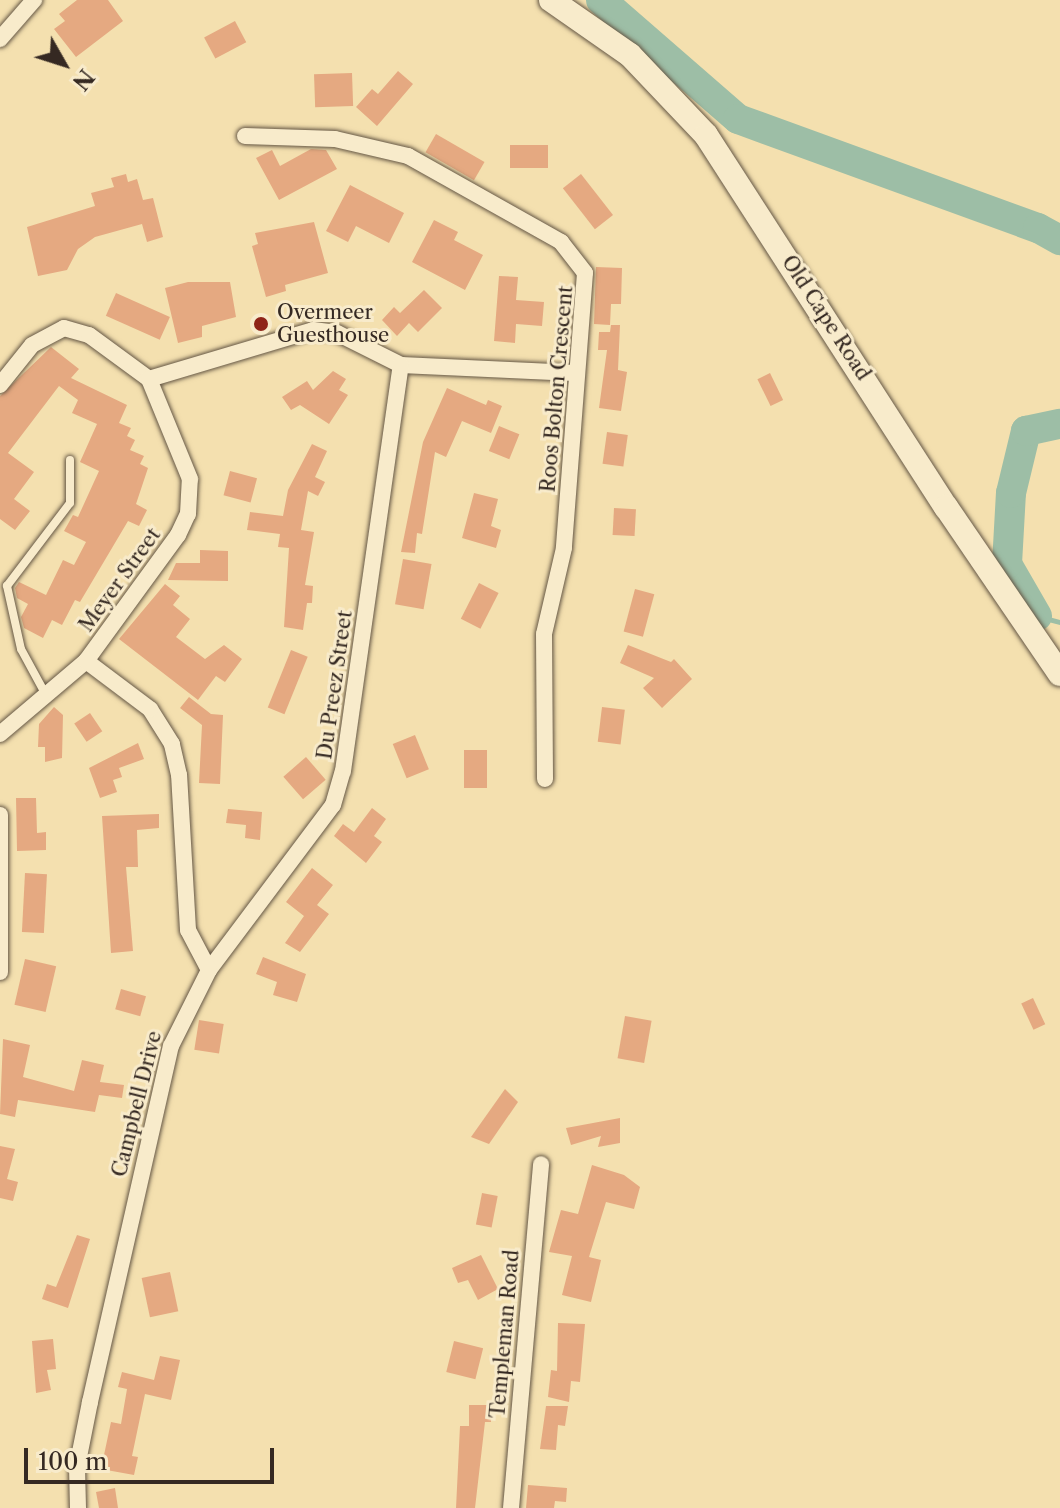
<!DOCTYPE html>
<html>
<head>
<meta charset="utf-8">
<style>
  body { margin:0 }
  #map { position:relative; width:1060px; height:1508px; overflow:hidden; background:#f4e0af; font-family:"Libre Caslon Text",serif }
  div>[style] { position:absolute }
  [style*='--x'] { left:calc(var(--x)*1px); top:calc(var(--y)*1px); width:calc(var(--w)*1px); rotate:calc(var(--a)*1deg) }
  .stream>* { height:5px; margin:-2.5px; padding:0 2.5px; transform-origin:2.5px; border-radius:2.5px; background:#9dbea6 }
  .river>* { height:30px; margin:-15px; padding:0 15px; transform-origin:15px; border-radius:15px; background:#9dbea6 }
  .building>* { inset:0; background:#e5a981; transform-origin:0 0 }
  .roads { filter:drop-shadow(0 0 2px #655745) drop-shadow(0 0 2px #655745) }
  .lane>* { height:8px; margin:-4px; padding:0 4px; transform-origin:4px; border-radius:4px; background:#f8ebcb }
  .street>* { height:16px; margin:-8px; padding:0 8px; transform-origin:8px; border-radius:8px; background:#f8ebcb }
  .secondary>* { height:24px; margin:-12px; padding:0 12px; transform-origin:12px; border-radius:12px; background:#f8ebcb }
  .dots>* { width:22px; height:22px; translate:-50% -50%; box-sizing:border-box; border:4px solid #f8ebcb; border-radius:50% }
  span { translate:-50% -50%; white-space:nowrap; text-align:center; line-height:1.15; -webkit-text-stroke:6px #f8ebcb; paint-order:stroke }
  .poi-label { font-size:20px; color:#352922 }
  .left { translate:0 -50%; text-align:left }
  .street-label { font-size:20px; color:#352922 }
  .north { position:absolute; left:24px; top:24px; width:80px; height:80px; -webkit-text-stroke:6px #f8ebcb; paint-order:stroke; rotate:129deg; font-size:22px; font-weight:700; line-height:32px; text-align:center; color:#352922 }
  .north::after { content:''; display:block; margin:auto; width:28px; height:36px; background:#352922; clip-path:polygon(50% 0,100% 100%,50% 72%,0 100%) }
  .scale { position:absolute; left:24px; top:1448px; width:250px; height:36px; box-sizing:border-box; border:4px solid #352922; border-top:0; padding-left:10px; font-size:24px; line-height:28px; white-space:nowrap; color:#352922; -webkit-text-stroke:6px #f8ebcb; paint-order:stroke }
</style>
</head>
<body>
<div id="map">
  <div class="stream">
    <div style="--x:1037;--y:616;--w:24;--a:15"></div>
  </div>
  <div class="river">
    <div style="--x:601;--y:0;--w:181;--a:41"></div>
    <div style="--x:738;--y:119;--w:319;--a:20"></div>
    <div style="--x:1038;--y:228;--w:25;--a:29"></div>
    <div style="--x:1037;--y:616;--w:60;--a:-120"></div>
    <div style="--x:1007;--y:564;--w:71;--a:-86.8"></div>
    <div style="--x:1011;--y:493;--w:64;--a:-76.4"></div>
    <div style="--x:1026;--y:431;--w:35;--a:-12"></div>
  </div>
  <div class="building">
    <div style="clip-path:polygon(77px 0,108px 0,123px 21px,76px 57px,54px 29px,65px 21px,59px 14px)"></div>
    <div style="left:235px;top:21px;width:24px;height:35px;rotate:62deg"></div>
    <div style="clip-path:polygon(398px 71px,413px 84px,377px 126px,356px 107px,372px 89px,378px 94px)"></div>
    <div style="left:352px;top:73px;width:33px;height:38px;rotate:88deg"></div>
    <div style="left:436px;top:134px;width:56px;height:21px;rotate:30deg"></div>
    <div style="left:510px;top:145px;width:38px;height:23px"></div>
    <div style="clip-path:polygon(311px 149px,326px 150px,337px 169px,279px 200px,256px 158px,272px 150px,280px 166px)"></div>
    <div style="clip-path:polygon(126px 174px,128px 182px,137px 179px,143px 200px,153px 198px,163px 237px,147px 242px,142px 224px,95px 237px,78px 249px,67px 270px,38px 276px,27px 227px,95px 206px,91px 193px,114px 187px,111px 178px)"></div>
    <div style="left:581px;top:174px;width:52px;height:23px;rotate:52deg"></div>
    <div style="clip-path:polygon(350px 185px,404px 213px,389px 243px,356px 226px,348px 242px,326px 231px)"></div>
    <div style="clip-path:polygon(434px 220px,458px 232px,454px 240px,483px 255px,465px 290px,412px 262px)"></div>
    <div style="clip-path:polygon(314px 222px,328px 273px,285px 285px,286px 291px,266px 297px,252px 246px,258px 244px,255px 233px)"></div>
    <div style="clip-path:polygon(596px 267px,622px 268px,621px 304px,611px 304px,610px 325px,594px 324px)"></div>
    <div style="clip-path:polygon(499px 276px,518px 277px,516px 300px,544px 302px,542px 326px,516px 324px,515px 343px,494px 341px)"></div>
    <div style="clip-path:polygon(188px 282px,230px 282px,236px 317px,202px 326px,202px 337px,178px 343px,165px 288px)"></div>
    <div style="clip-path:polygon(424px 290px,442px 308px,418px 332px,409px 323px,397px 336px,382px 320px,394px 307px,400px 313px)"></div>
    <div style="left:116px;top:293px;width:59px;height:25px;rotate:24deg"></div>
    <div style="clip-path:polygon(611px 325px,620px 325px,618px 370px,627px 372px,621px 411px,599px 408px,607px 350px,598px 350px,599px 332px,610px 332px)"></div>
    <div style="clip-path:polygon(51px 347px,79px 369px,71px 378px,127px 405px,119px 423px,131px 428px,127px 436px,135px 440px,130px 450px,144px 456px,140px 464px,148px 468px,136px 504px,147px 510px,139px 526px,128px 521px,80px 602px,75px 600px,62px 625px,52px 620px,43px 638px,24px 628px,21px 617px,28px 604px,17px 598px,15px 588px,19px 582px,46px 595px,63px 560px,74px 565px,86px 542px,64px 531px,73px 515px,78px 517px,99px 471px,80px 462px,97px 424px,72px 413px,78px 400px,59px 386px,8px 453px,34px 472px,14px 499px,30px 511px,15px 530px,0 519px,0 396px)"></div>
    <div style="clip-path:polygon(333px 371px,346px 379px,339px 390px,348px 395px,329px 424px,300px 405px,291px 410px,282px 397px,307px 381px,313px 390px)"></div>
    <div style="left:770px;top:373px;width:30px;height:14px;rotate:64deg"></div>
    <div style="clip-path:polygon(447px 388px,486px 405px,488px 400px,502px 406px,491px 433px,462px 421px,446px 457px,435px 452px,422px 534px,417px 533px,415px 553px,401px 552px,423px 442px)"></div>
    <div style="left:499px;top:426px;width:22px;height:27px;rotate:22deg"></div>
    <div style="left:607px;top:432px;width:21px;height:32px;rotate:8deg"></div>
    <div style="clip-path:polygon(312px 444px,327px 451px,315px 477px,325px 482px,318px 496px,308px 491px,301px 530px,314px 532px,305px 585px,313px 586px,312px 603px,307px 603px,303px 630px,284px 627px,289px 548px,278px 547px,280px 534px,247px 530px,250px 512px,283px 516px,288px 490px)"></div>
    <div style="left:230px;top:471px;width:28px;height:25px;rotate:15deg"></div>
    <div style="clip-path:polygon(474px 493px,498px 499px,491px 526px,501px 530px,496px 548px,462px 538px)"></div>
    <div style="left:614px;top:508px;width:22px;height:27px;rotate:3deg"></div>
    <div style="clip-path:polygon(200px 550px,228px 551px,228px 581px,168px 580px,176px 563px,200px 563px)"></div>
    <div style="left:403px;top:559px;width:29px;height:46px;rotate:10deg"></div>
    <div style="left:479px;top:583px;width:22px;height:40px;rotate:27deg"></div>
    <div style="clip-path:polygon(165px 584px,180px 596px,173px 605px,190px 619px,176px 637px,205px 659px,224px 645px,242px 659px,225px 682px,216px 676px,198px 700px,119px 639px)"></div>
    <div style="left:635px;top:589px;width:20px;height:44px;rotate:15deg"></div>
    <div style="clip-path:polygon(628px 645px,671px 662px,674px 659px,692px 679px,662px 708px,643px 688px,654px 678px,620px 663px)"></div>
    <div style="left:291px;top:650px;width:18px;height:62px;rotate:22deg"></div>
    <div style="clip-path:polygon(189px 697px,211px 714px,223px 715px,220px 784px,199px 783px,202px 725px,180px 708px)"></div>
    <div style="clip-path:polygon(54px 707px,63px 715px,62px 758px,45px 762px,45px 747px,38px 747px,39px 724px)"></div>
    <div style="left:602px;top:707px;width:23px;height:35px;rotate:7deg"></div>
    <div style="left:90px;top:713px;width:22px;height:19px;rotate:56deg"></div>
    <div style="left:415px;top:735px;width:37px;height:24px;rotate:68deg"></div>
    <div style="clip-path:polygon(138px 743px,144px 759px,119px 768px,122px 777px,113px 780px,117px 792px,100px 798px,89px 768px)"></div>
    <div style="left:464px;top:750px;width:23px;height:38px"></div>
    <div style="left:306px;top:757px;width:30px;height:30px;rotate:49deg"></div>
    <div style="clip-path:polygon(16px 798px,36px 798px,37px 833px,46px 832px,46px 850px,17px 851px)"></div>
    <div style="clip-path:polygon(372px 808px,386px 819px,374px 836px,382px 842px,366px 863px,334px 836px,343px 824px,354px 832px)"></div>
    <div style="clip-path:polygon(228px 809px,262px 812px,260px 840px,245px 838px,246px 825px,226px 823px)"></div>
    <div style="clip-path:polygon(159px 814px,159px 828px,137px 830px,138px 867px,126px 867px,133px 951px,111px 953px,102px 816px)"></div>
    <div style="clip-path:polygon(312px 868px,333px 885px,317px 905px,329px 914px,300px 952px,285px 943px,304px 916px,286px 902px)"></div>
    <div style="left:25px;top:873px;width:22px;height:59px;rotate:3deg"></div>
    <div style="clip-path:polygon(263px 957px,306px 974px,297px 1002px,273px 995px,277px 982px,256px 974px)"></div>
    <div style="left:25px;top:959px;width:32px;height:47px;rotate:13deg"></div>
    <div style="left:121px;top:989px;width:26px;height:21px;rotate:16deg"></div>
    <div style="left:1033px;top:998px;width:29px;height:13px;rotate:65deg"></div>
    <div style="left:625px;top:1016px;width:27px;height:43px;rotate:10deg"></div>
    <div style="left:199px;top:1020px;width:25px;height:30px;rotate:9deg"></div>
    <div style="clip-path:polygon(3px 1039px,30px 1045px,23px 1077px,74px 1091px,82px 1060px,104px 1065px,100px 1082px,124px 1085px,122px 1098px,99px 1095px,95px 1112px,18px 1100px,15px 1117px,0 1114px)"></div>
    <div style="clip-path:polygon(505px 1089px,518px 1102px,489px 1144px,471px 1137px)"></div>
    <div style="clip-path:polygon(620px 1118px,620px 1143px,598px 1147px,601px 1136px,571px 1145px,566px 1128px)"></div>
    <div style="clip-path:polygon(0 1146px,15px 1149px,7px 1179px,18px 1182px,13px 1201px,0 1198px)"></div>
    <div style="clip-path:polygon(592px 1165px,624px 1175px,640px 1187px,634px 1209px,606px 1202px,589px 1257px,601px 1260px,591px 1302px,562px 1295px,572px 1256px,549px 1252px,561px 1210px,578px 1214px)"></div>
    <div style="left:482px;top:1193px;width:16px;height:32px;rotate:11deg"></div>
    <div style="clip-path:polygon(77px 1235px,90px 1239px,68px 1308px,42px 1299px,47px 1284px,56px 1287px)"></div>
    <div style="clip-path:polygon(481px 1255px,498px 1289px,478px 1300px,468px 1280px,458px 1283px,452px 1268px)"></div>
    <div style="left:170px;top:1272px;width:40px;height:29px;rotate:78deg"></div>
    <div style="clip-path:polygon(558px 1323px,585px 1324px,580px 1382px,571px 1381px,569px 1402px,548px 1397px,551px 1370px,557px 1371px)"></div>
    <div style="clip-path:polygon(53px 1339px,56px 1369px,47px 1370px,51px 1390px,36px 1393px,32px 1341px)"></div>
    <div style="left:454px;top:1341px;width:30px;height:32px;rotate:14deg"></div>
    <div style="clip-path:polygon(160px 1356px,180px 1360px,171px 1400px,145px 1394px,132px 1456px,138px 1457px,134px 1475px,101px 1469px,111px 1422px,121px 1424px,127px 1389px,118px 1387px,122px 1372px,154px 1380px)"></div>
    <div style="clip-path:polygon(469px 1405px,491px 1405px,491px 1422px,485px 1422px,475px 1508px,456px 1508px,460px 1426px,469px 1426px)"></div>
    <div style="clip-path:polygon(546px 1406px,568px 1406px,565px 1426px,558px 1425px,556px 1450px,540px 1449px)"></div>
    <div style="clip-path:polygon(528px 1485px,567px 1488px,566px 1502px,555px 1501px,554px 1508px,526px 1508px)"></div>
    <div style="clip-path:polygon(115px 1488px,118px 1508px,99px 1508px,96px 1492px)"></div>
  </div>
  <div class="roads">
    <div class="lane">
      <div style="--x:46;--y:695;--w:52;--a:-118.5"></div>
      <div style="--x:21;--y:649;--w:65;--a:-102.5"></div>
      <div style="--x:7;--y:586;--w:104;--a:-52.8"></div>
      <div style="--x:70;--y:503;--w:43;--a:-90"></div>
    </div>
    <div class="street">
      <div style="--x:0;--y:39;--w:52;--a:-48.9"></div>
      <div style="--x:245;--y:136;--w:90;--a:1.9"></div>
      <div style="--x:335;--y:139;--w:75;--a:13.1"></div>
      <div style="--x:408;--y:156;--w:176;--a:29.3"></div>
      <div style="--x:561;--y:242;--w:39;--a:52"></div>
      <div style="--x:585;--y:273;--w:276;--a:94.4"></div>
      <div style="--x:564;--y:548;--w:88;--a:103.1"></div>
      <div style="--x:544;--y:634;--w:145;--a:89.6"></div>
      <div style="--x:0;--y:385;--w:51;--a:-51.3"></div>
      <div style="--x:32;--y:345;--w:36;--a:-28"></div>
      <div style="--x:64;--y:328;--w:26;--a:16"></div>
      <div style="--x:89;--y:335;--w:74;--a:36.3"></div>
      <div style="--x:0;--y:734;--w:113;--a:-40.3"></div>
      <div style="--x:86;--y:661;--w:156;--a:-53.9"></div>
      <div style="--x:178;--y:535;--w:23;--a:-65"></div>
      <div style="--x:188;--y:514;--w:35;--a:-87"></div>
      <div style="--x:190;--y:479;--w:108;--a:-112.3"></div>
      <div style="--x:149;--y:379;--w:171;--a:-16.6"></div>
      <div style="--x:313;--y:330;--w:24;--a:7"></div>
      <div style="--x:337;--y:333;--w:72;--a:26.6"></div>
      <div style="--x:401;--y:365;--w:174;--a:2.6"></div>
      <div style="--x:0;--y:815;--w:157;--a:90"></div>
      <div style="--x:209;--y:970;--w:206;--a:-53.1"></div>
      <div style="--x:333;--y:805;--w:35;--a:-74"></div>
      <div style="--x:343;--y:771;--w:410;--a:-81.9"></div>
      <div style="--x:78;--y:1508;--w:41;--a:-91.4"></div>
      <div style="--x:77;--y:1467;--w:66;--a:-78.7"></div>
      <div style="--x:90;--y:1402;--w:365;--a:-77.2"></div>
      <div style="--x:171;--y:1046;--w:85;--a:-63.4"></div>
      <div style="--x:209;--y:970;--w:45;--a:-117.7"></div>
      <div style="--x:188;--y:930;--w:155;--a:-93.3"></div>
      <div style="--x:179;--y:775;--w:32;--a:-103"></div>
      <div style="--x:172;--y:744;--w:41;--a:-122.2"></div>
      <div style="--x:150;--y:709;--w:80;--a:-143.1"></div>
      <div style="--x:511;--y:1508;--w:345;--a:-85"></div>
    </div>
    <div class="secondary">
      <div style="--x:551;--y:0;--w:96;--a:34.8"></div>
      <div style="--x:630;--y:55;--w:110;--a:46.5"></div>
      <div style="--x:706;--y:135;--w:443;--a:57.2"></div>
      <div style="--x:946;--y:507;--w:202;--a:55.7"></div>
    </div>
  </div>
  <div class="dots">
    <div style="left:261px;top:324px;background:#8f2418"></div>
  </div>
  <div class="poi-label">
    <span class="left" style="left:277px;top:324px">Overmeer<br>Guesthouse</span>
  </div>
  <div class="street-label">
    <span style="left:826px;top:318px;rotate:57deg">Old Cape Road</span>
    <span style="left:557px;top:389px;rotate:-85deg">Roos Bolton Crescent</span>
    <span style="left:120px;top:580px;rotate:-54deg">Meyer Street</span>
    <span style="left:335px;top:685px;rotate:-82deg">Du Preez Street</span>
    <span style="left:137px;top:1104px;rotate:-76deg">Campbell Drive</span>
    <span style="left:505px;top:1334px;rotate:-85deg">Templeman Road</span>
  </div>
  <div class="north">N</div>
  <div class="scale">100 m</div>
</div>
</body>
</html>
